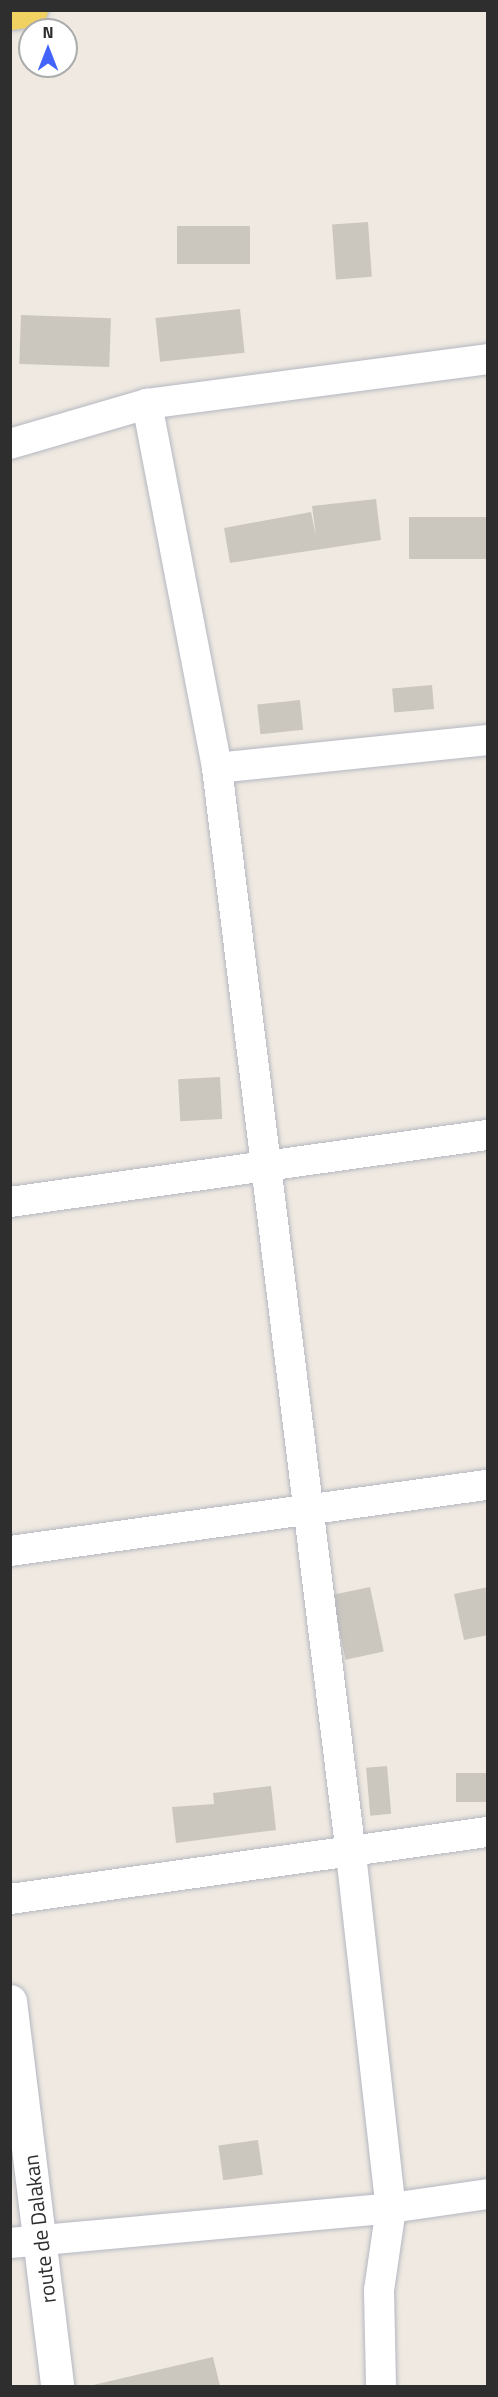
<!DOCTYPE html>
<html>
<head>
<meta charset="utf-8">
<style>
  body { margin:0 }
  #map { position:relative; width:498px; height:2397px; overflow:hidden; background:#efe9e1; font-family:"Titillium Web",sans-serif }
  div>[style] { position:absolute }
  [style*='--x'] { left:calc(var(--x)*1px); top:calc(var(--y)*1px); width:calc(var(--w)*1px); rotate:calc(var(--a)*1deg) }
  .building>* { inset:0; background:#cbc7bf; transform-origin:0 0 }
  .roads { filter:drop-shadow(0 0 2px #b4b7c1) drop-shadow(0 0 2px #b4b7c1) }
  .street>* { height:30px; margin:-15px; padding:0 15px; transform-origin:15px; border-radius:15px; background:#fff }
  .secondary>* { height:33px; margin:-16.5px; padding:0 16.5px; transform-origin:16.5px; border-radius:16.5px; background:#fff }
  .primary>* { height:33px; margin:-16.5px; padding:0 16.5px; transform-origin:16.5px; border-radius:16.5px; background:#f2d163 }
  span { translate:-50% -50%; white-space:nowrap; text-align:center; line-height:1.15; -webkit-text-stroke:5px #fff; paint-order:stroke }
  .street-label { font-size:21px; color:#2e2e2e }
  .frame { position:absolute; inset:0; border:12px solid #2e2e2e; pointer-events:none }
  .north { position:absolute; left:18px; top:18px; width:60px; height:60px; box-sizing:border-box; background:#fff; border:2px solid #ababab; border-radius:50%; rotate:0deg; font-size:16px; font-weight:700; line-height:24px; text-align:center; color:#2e2e2e }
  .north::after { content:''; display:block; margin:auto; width:21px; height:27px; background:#4264fb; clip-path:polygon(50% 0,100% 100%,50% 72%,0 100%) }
</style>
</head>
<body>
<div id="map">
  <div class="building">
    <div style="left:368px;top:222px;width:55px;height:36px;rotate:86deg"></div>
    <div style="left:177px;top:226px;width:73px;height:38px"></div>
    <div style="left:240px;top:309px;width:44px;height:85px;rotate:84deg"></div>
    <div style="left:21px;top:315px;width:90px;height:49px;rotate:2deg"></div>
    <div style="clip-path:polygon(376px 499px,381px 540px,230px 563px,224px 528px,311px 512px,316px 536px,312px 506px)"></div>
    <div style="left:488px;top:517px;width:42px;height:79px;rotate:90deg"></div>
    <div style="left:432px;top:685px;width:24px;height:40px;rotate:85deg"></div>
    <div style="left:300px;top:700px;width:30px;height:43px;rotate:84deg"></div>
    <div style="left:220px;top:1077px;width:42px;height:42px;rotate:87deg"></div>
    <div style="left:370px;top:1587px;width:66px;height:39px;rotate:78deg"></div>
    <div style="clip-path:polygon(488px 1587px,488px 1635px,464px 1640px,454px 1594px)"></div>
    <div style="left:387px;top:1766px;width:48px;height:21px;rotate:85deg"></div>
    <div style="left:488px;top:1773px;width:29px;height:32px;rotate:90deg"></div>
    <div style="clip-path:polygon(271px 1786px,276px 1830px,176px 1843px,172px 1807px,214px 1804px,213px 1793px)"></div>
    <div style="left:258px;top:2140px;width:35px;height:40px;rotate:82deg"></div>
    <div style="clip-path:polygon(213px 2357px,220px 2386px,89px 2386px)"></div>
  </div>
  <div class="roads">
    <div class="street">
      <div style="--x:147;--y:404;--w:371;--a:79.1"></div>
      <div style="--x:217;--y:768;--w:1094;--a:82.97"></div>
      <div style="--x:351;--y:1854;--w:356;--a:83.6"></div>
      <div style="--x:391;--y:2208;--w:83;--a:98.3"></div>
      <div style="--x:379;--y:2290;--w:96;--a:88.8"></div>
      <div style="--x:10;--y:444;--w:143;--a:-16.3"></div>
      <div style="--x:147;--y:404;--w:344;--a:-7.5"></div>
      <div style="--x:217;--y:768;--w:272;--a:-5.9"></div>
      <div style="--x:10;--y:1202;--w:483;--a:-8"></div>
      <div style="--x:10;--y:1551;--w:483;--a:-7.9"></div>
      <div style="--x:10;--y:1899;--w:483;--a:-8"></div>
      <div style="--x:10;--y:2243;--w:383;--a:-5.2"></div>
      <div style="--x:391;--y:2208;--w:98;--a:-8.2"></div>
    </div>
    <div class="secondary">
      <div style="--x:10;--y:2001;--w:388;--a:83"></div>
    </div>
    <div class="primary">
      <div style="--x:10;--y:13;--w:21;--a:-8"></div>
    </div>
  </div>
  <div class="street-label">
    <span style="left:39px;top:2229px;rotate:-97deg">route de Dalakan</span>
  </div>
  <div class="frame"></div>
  <div class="north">N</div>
</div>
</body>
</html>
